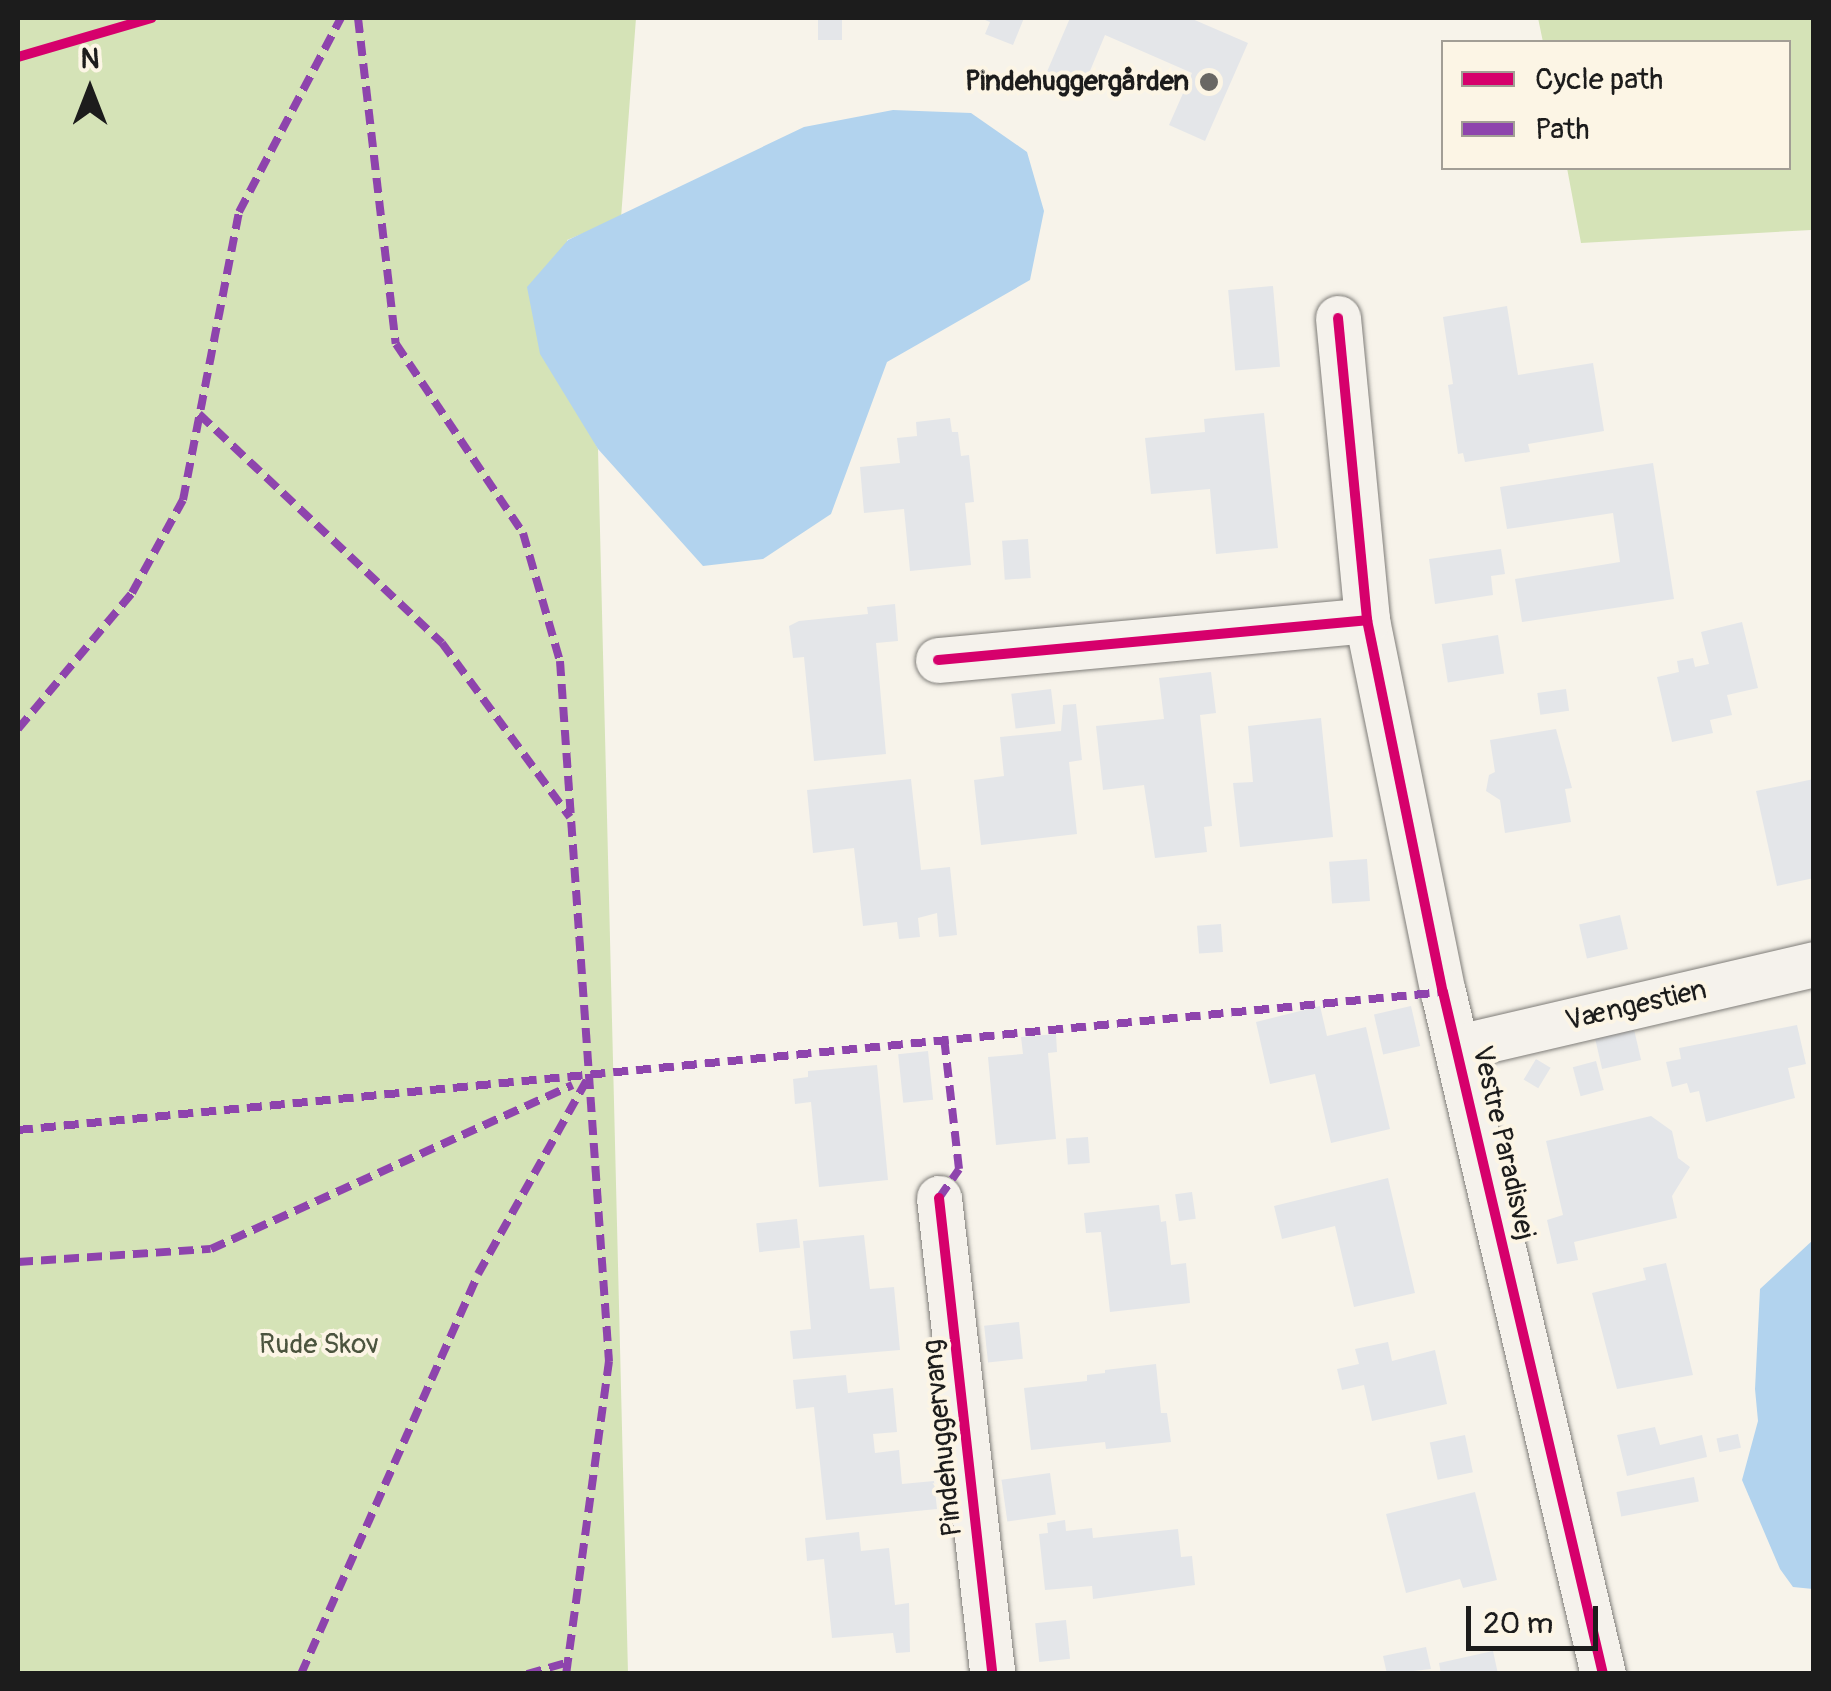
<!DOCTYPE html>
<html>
<head>
<meta charset="utf-8">
<style>
  body { margin:0 }
  #map { position:relative; width:1831px; height:1691px; overflow:hidden; background:#f7f3ea; font-family:Pangolin,sans-serif }
  div>[style] { position:absolute }
  [style*='--x'] { left:calc(var(--x)*1px); top:calc(var(--y)*1px); width:calc(var(--w)*1px); rotate:calc(var(--a)*1deg) }
  .green>* { inset:0; background:#d5e3b7 }
  .water>* { inset:0; background:#b2d3ee }
  .building>* { inset:0; background:#e4e6e9; transform-origin:0 0 }
  .roads { filter:drop-shadow(0 0 2px #7f7d79) drop-shadow(0 0 2px #7f7d79) }
  .minor>* { height:45px; margin:-22.5px; padding:0 22.5px; transform-origin:22.5px; border-radius:22.5px; background:#f5f2ec }
  .quiet>* { height:8px; margin-top:-4px; transform-origin:0; background:repeating-linear-gradient(90deg,#8e44ad 0 15px,transparent 0 23px) }
  .cycleway>* { height:10px; margin:-5px; padding:0 5px; transform-origin:5px; border-radius:5px; background:#d6006c }
  .dots>* { width:28px; height:28px; translate:-50% -50%; box-sizing:border-box; border:5px solid #fcf5e5; border-radius:50% }
  span { translate:-50% -50%; white-space:nowrap; text-align:center; line-height:1.15; -webkit-text-stroke:8px #fcf5e5; paint-order:stroke }
  .poi-label { font-size:28px; color:#1c1c1c; font-weight:700 }
  .right { translate:-100% -50%; text-align:right }
  .street-label { font-size:28px; color:#1c1c1c }
  .park-label { font-size:28px; color:#4b543e }
  .frame { position:absolute; inset:0; border:20px solid #1c1c1c; pointer-events:none }
  .legend { position:absolute; left:1441px; top:40px; width:350px; height:130px; box-sizing:border-box; background:#fcf5e5; border:2px solid #a29e95; margin:0; padding:12px 18px; list-style:none; font-size:30px; color:#1c1c1c }
  .legend li { display:flex; align-items:center; gap:20px; height:50px }
  .legend b { width:50px; border:2px solid #a29e95 }
  .north { position:absolute; left:40px; top:40px; width:100px; height:100px; -webkit-text-stroke:8px #fcf5e5; paint-order:stroke; rotate:0deg; font-size:28px; font-weight:700; line-height:40px; text-align:center; color:#1c1c1c }
  .north::after { content:''; display:block; margin:auto; width:35px; height:45px; background:#1c1c1c; clip-path:polygon(50% 0,100% 100%,50% 72%,0 100%) }
  .scale { position:absolute; left:1466px; top:1606px; width:132px; height:45px; box-sizing:border-box; border:5px solid #1c1c1c; border-top:0; padding-left:12px; font-size:30px; line-height:35px; white-space:nowrap; color:#1c1c1c; -webkit-text-stroke:8px #fcf5e5; paint-order:stroke }
</style>
</head>
<body>
<div id="map">
  <div class="green">
    <div style="clip-path:polygon(18px 18px,636px 18px,621px 218px,567px 240px,577px 407px,598px 449px,628px 1673px,18px 1673px)"></div>
    <div style="clip-path:polygon(1538px 18px,1813px 18px,1811px 230px,1581px 243px,1567px 168px,1788px 168px,1788px 42px,1543px 42px)"></div>
  </div>
  <div class="water">
    <div style="clip-path:polygon(893px 110px,971px 113px,1027px 152px,1044px 211px,1030px 280px,887px 362px,831px 514px,763px 559px,703px 566px,598px 449px,540px 354px,527px 287px,568px 240px,804px 127px)"></div>
    <div style="clip-path:polygon(1813px 1240px,1813px 1589px,1793px 1587px,1780px 1569px,1742px 1480px,1758px 1421px,1755px 1389px,1760px 1289px)"></div>
  </div>
  <div class="building">
    <div style="left:818px;top:18px;width:24px;height:22px"></div>
    <div style="clip-path:polygon(980px 18px,1024px 18px,1013px 45px,985px 34px,990px 22px)"></div>
    <div style="clip-path:polygon(1070px 18px,1190px 18px,1248px 43px,1205px 141px,1169px 125px,1192px 73px,1105px 35px,1082px 90px,1046px 74px)"></div>
    <div style="left:1273px;top:286px;width:81px;height:45px;rotate:85deg"></div>
    <div style="clip-path:polygon(1507px 306px,1518px 375px,1593px 363px,1604px 431px,1528px 444px,1530px 452px,1465px 462px,1463px 453px,1458px 454px,1448px 385px,1453px 384px,1443px 317px)"></div>
    <div style="clip-path:polygon(1264px 413px,1278px 548px,1216px 554px,1210px 489px,1151px 494px,1145px 438px,1205px 432px,1204px 419px)"></div>
    <div style="clip-path:polygon(950px 418px,952px 432px,958px 432px,961px 456px,969px 455px,974px 502px,965px 503px,971px 565px,910px 571px,904px 509px,864px 513px,860px 467px,900px 463px,897px 438px,917px 436px,916px 422px)"></div>
    <div style="clip-path:polygon(1653px 463px,1674px 599px,1522px 622px,1515px 579px,1620px 562px,1613px 513px,1507px 529px,1500px 487px)"></div>
    <div style="left:1028px;top:539px;width:39px;height:26px;rotate:86deg"></div>
    <div style="clip-path:polygon(1501px 549px,1505px 574px,1491px 576px,1493px 595px,1435px 604px,1429px 559px)"></div>
    <div style="clip-path:polygon(895px 604px,898px 641px,876px 643px,886px 754px,814px 761px,804px 657px,793px 658px,789px 626px,799px 621px,868px 614px,867px 607px)"></div>
    <div style="clip-path:polygon(1742px 622px,1758px 688px,1727px 695px,1732px 715px,1710px 720px,1713px 733px,1672px 742px,1657px 677px,1679px 672px,1677px 661px,1693px 658px,1695px 667px,1709px 664px,1701px 632px)"></div>
    <div style="left:1498px;top:635px;width:39px;height:57px;rotate:81deg"></div>
    <div style="clip-path:polygon(1211px 672px,1216px 713px,1200px 715px,1212px 826px,1204px 827px,1207px 852px,1155px 858px,1144px 785px,1103px 790px,1096px 726px,1164px 719px,1159px 678px)"></div>
    <div style="left:1051px;top:689px;width:35px;height:40px;rotate:83deg"></div>
    <div style="left:1566px;top:689px;width:22px;height:29px;rotate:82deg"></div>
    <div style="clip-path:polygon(1076px 704px,1082px 760px,1069px 762px,1077px 834px,981px 845px,974px 780px,1004px 776px,1000px 737px,1061px 731px,1063px 705px)"></div>
    <div style="clip-path:polygon(1321px 718px,1333px 837px,1240px 847px,1233px 783px,1253px 782px,1248px 726px)"></div>
    <div style="clip-path:polygon(1556px 729px,1572px 788px,1565px 789px,1571px 822px,1505px 833px,1500px 800px,1486px 791px,1489px 775px,1495px 772px,1490px 740px)"></div>
    <div style="clip-path:polygon(911px 779px,921px 870px,950px 867px,957px 935px,939px 937px,937px 913px,918px 918px,920px 937px,899px 939px,897px 922px,863px 926px,854px 848px,813px 853px,807px 790px)"></div>
    <div style="clip-path:polygon(1814px 779px,1814px 878px,1777px 886px,1756px 791px)"></div>
    <div style="left:1367px;top:859px;width:42px;height:38px;rotate:86deg"></div>
    <div style="left:1620px;top:915px;width:35px;height:42px;rotate:77deg"></div>
    <div style="left:1221px;top:924px;width:28px;height:24px;rotate:86deg"></div>
    <div style="clip-path:polygon(1320px 1006px,1327px 1036px,1366px 1027px,1390px 1129px,1331px 1143px,1315px 1074px,1270px 1084px,1256px 1022px)"></div>
    <div style="left:1411px;top:1006px;width:41px;height:38px;rotate:77deg"></div>
    <div style="left:1633px;top:1025px;width:36px;height:40px;rotate:77deg"></div>
    <div style="clip-path:polygon(1797px 1025px,1806px 1064px,1788px 1068px,1795px 1098px,1706px 1122px,1699px 1091px,1690px 1093px,1687px 1083px,1672px 1087px,1666px 1062px,1681px 1059px,1679px 1048px)"></div>
    <div style="clip-path:polygon(1056px 1034px,1057px 1052px,1048px 1053px,1056px 1139px,996px 1145px,988px 1057px,1023px 1054px,1021px 1037px)"></div>
    <div style="left:928px;top:1051px;width:49px;height:30px;rotate:84deg"></div>
    <div style="left:1536px;top:1059px;width:17px;height:24px;rotate:31deg"></div>
    <div style="left:1596px;top:1061px;width:30px;height:24px;rotate:75deg"></div>
    <div style="clip-path:polygon(877px 1065px,888px 1180px,819px 1187px,811px 1102px,795px 1104px,793px 1079px,808px 1077px,808px 1071px)"></div>
    <div style="clip-path:polygon(1651px 1116px,1672px 1131px,1678px 1158px,1690px 1167px,1672px 1196px,1677px 1218px,1574px 1242px,1578px 1260px,1557px 1264px,1547px 1220px,1563px 1215px,1546px 1141px)"></div>
    <div style="left:1088px;top:1137px;width:26px;height:22px;rotate:86deg"></div>
    <div style="clip-path:polygon(1388px 1178px,1415px 1293px,1354px 1307px,1335px 1226px,1282px 1239px,1274px 1206px)"></div>
    <div style="left:1192px;top:1192px;width:27px;height:17px;rotate:82deg"></div>
    <div style="clip-path:polygon(1159px 1205px,1161px 1222px,1166px 1221px,1171px 1265px,1186px 1263px,1190px 1303px,1110px 1312px,1101px 1232px,1086px 1233px,1084px 1213px)"></div>
    <div style="left:797px;top:1219px;width:29px;height:41px;rotate:84deg"></div>
    <div style="clip-path:polygon(864px 1235px,870px 1289px,894px 1287px,900px 1350px,793px 1359px,790px 1331px,811px 1329px,803px 1241px)"></div>
    <div style="clip-path:polygon(1666px 1263px,1693px 1375px,1617px 1389px,1592px 1293px,1646px 1280px,1643px 1268px)"></div>
    <div style="left:1019px;top:1322px;width:37px;height:35px;rotate:84deg"></div>
    <div style="clip-path:polygon(1388px 1342px,1392px 1361px,1435px 1350px,1447px 1404px,1372px 1421px,1364px 1385px,1342px 1390px,1337px 1369px,1359px 1364px,1355px 1349px)"></div>
    <div style="clip-path:polygon(1156px 1364px,1161px 1413px,1167px 1413px,1171px 1442px,1106px 1449px,1105px 1442px,1031px 1450px,1024px 1388px,1087px 1381px,1087px 1375px,1105px 1373px,1105px 1370px)"></div>
    <div style="clip-path:polygon(846px 1375px,848px 1393px,893px 1388px,897px 1432px,873px 1434px,875px 1453px,899px 1450px,902px 1484px,934px 1481px,937px 1509px,826px 1520px,814px 1407px,796px 1409px,793px 1380px)"></div>
    <div style="clip-path:polygon(1655px 1427px,1660px 1445px,1702px 1435px,1707px 1457px,1627px 1476px,1617px 1435px)"></div>
    <div style="left:1738px;top:1434px;width:14px;height:22px;rotate:78deg"></div>
    <div style="left:1465px;top:1435px;width:38px;height:36px;rotate:78deg"></div>
    <div style="left:1050px;top:1473px;width:42px;height:49px;rotate:82deg"></div>
    <div style="left:1694px;top:1477px;width:25px;height:79px;rotate:79deg"></div>
    <div style="clip-path:polygon(1475px 1492px,1497px 1580px,1463px 1588px,1460px 1579px,1406px 1593px,1386px 1514px)"></div>
    <div style="clip-path:polygon(1065px 1520px,1066px 1531px,1092px 1528px,1093px 1538px,1178px 1529px,1181px 1557px,1192px 1556px,1195px 1585px,1093px 1599px,1092px 1586px,1045px 1590px,1039px 1534px,1048px 1533px,1047px 1523px)"></div>
    <div style="clip-path:polygon(859px 1532px,861px 1551px,889px 1548px,895px 1605px,909px 1603px,910px 1652px,896px 1653px,893px 1633px,832px 1638px,824px 1559px,807px 1561px,805px 1538px)"></div>
    <div style="left:1066px;top:1620px;width:39px;height:31px;rotate:84deg"></div>
    <div style="clip-path:polygon(1426px 1647px,1431px 1669px,1387px 1674px,1383px 1656px)"></div>
    <div style="clip-path:polygon(1493px 1651px,1498px 1674px,1441px 1674px,1439px 1663px)"></div>
  </div>
  <div class="roads">
    <div class="minor">
      <div style="--x:1338;--y:318;--w:303;--a:84.5"></div>
      <div style="--x:1367;--y:620;--w:380;--a:78.5"></div>
      <div style="--x:1443;--y:992;--w:701;--a:76.8"></div>
      <div style="--x:938;--y:660;--w:431;--a:-5.3"></div>
      <div style="--x:1458;--y:1047;--w:366;--a:-13.1"></div>
      <div style="--x:939;--y:1198;--w:479;--a:83.6"></div>
    </div>
  </div>
  <div class="quiet">
    <div style="--x:358;--y:18;--w:328;--a:83.4"></div>
    <div style="--x:396;--y:344;--w:228;--a:56.1"></div>
    <div style="--x:523;--y:533;--w:133;--a:73.9"></div>
    <div style="--x:560;--y:661;--w:702;--a:86"></div>
    <div style="--x:609;--y:1361;--w:316;--a:97.8"></div>
    <div style="--x:199;--y:414;--w:334;--a:43.3"></div>
    <div style="--x:442;--y:643;--w:216;--a:53.7"></div>
    <div style="--x:18;--y:729;--w:177;--a:-50"></div>
    <div style="--x:132;--y:593;--w:106;--a:-61.3"></div>
    <div style="--x:183;--y:500;--w:293;--a:-79"></div>
    <div style="--x:239;--y:212;--w:219;--a:-62.3"></div>
    <div style="--x:18;--y:1130;--w:1432;--a:-5.53"></div>
    <div style="--x:939;--y:1198;--w:35;--a:-55"></div>
    <div style="--x:959;--y:1169;--w:133;--a:-96.5"></div>
    <div style="--x:18;--y:1262;--w:193;--a:-3.9"></div>
    <div style="--x:211;--y:1249;--w:397;--a:-24.4"></div>
    <div style="--x:301;--y:1674;--w:437;--a:-66.1"></div>
    <div style="--x:478;--y:1274;--w:225;--a:-60.7"></div>
    <div style="--x:527;--y:1674;--w:40;--a:-16"></div>
  </div>
  <div class="cycleway">
    <div style="--x:18;--y:57;--w:139;--a:-16.3"></div>
    <div style="--x:1338;--y:318;--w:303;--a:84.5"></div>
    <div style="--x:1367;--y:620;--w:380;--a:78.5"></div>
    <div style="--x:1443;--y:992;--w:701;--a:76.8"></div>
    <div style="--x:938;--y:660;--w:431;--a:-5.3"></div>
    <div style="--x:939;--y:1198;--w:479;--a:83.6"></div>
  </div>
  <div class="dots">
    <div style="left:1209px;top:82px;background:#696764"></div>
  </div>
  <div class="poi-label">
    <span class="right" style="left:1189px;top:82px">Pindehuggergården</span>
  </div>
  <div class="street-label">
    <span style="left:1636px;top:1006px;rotate:-13deg">Vængestien</span>
    <span style="left:1503px;top:1143px;rotate:77deg">Vestre Paradisvej</span>
    <span style="left:943px;top:1438px;rotate:-96deg">Pindehuggervang</span>
  </div>
  <div class="park-label">
    <span style="left:319px;top:1345px">Rude Skov</span>
  </div>
  <div class="frame"></div>
  <ul class="legend">
  <li><b style="height:12px;background:#d6006c"></b>Cycle path</li>
  <li><b style="height:12px;background:#8e44ad"></b>Path</li>
  </ul>
  <div class="north">N</div>
  <div class="scale">20 m</div>
</div>
</body>
</html>
